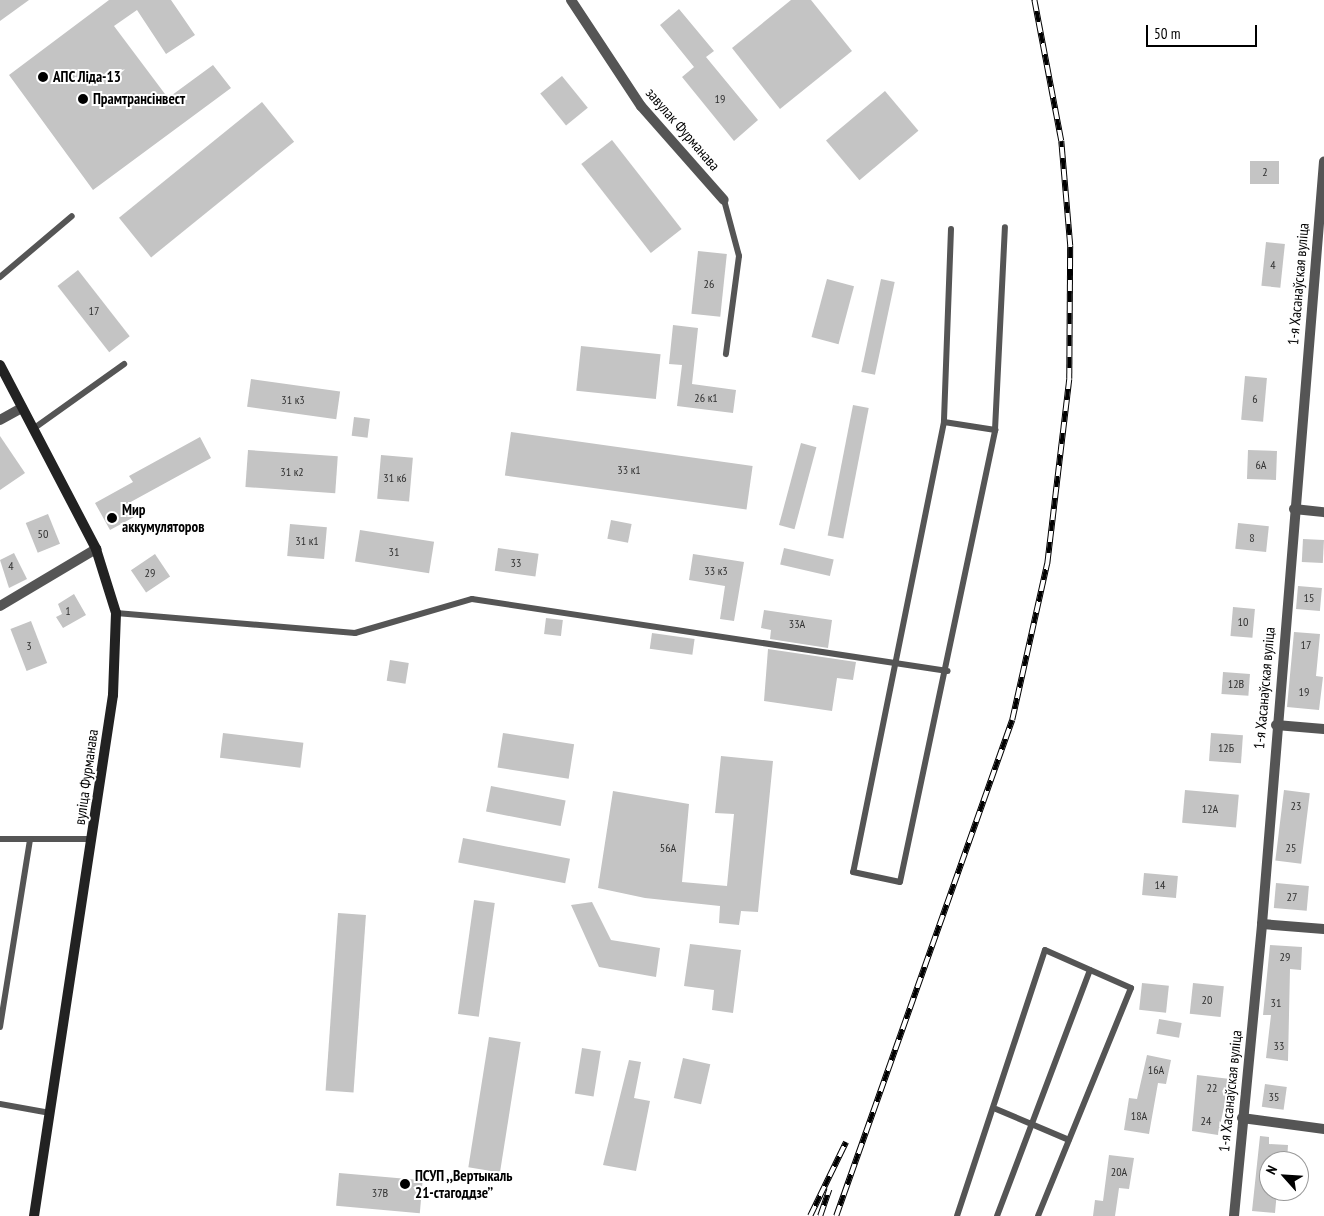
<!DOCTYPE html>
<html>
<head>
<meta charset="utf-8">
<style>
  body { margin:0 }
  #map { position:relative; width:1324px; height:1216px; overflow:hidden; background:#fff; font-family:"PT Sans Narrow",sans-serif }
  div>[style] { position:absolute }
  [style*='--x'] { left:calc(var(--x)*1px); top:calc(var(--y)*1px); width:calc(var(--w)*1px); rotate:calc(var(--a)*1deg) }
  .building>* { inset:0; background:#c4c4c4; transform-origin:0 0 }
  .lane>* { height:6px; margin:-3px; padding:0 3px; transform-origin:3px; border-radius:3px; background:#555 }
  .street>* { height:10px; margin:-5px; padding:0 5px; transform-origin:5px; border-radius:5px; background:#555 }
  .secondary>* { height:10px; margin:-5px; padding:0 5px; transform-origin:5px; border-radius:5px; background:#222 }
  .rail>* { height:5.5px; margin-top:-2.75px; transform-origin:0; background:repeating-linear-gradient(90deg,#fff 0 11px,#000 0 22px); box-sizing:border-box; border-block:1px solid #000 }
  .dots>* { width:14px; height:14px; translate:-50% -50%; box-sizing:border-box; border:2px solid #fff; border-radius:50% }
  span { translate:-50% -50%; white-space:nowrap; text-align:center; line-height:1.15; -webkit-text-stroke:4px #fff; paint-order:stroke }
  .number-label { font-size:12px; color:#313131 }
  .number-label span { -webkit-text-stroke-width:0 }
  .poi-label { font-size:15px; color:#000; font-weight:700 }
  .left { translate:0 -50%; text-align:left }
  .street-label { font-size:15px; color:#000 }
  .north { position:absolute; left:1259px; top:1151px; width:50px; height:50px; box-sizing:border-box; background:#fff; border:1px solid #999; border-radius:50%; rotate:296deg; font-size:14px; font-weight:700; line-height:20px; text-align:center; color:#000 }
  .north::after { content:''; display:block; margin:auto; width:18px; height:22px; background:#000; clip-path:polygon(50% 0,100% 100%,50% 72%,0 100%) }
  .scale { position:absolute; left:1146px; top:25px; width:111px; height:22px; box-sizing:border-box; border:2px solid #000; border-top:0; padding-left:6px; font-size:15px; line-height:18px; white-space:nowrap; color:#000; -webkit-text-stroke:4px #fff; paint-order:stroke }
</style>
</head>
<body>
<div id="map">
  <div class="building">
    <div style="clip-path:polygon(0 0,29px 0,0 21px)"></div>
    <div style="clip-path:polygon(109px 0,171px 0,195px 35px,166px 54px,137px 10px,114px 26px,168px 98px,213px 65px,231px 88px,93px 190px,9px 75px)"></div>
    <div style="clip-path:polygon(791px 0,811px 0,852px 51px,780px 109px,732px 48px)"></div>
    <div style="clip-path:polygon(679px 9px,714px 51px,706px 57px,758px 120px,734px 141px,682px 77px,694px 67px,660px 25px)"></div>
    <div style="left:562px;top:76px;width:41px;height:28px;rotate:51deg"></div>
    <div style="left:885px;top:91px;width:52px;height:77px;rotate:50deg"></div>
    <div style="left:262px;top:102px;width:51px;height:184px;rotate:51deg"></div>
    <div style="left:612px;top:140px;width:113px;height:39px;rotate:52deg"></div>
    <div style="left:1250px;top:161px;width:29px;height:23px"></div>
    <div style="left:1266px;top:242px;width:19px;height:44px;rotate:6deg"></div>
    <div style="left:698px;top:251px;width:29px;height:63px;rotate:6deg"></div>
    <div style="left:78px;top:270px;width:84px;height:26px;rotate:52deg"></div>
    <div style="left:827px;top:279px;width:28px;height:60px;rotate:15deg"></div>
    <div style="left:881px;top:279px;width:14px;height:95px;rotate:12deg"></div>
    <div style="clip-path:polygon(673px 325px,698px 328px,692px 384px,736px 390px,733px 413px,677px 406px,682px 365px,669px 364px)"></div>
    <div style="left:581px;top:346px;width:80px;height:45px;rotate:6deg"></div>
    <div style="left:1245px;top:376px;width:22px;height:44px;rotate:5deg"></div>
    <div style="left:251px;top:379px;width:90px;height:28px;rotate:8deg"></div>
    <div style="left:853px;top:405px;width:16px;height:133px;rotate:11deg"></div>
    <div style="left:354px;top:417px;width:16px;height:19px;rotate:7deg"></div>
    <div style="left:511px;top:432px;width:244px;height:44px;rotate:8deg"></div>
    <div style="clip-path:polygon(0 436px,25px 473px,0 490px)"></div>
    <div style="clip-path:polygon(200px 437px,211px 458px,127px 504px,134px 517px,110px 530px,95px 503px,133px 482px,129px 476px)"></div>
    <div style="left:801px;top:443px;width:16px;height:85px;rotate:15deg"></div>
    <div style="left:248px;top:450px;width:90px;height:37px;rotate:4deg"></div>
    <div style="left:1248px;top:450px;width:29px;height:29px;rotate:2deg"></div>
    <div style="left:381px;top:455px;width:32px;height:44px;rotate:5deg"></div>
    <div style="left:48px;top:514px;width:32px;height:24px;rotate:68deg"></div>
    <div style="left:611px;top:520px;width:21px;height:19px;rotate:11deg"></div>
    <div style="left:1238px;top:523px;width:31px;height:26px;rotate:6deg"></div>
    <div style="left:290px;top:524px;width:37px;height:32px;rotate:5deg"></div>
    <div style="left:360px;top:530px;width:75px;height:32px;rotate:9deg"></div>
    <div style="left:1303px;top:539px;width:21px;height:23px;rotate:3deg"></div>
    <div style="left:498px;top:548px;width:41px;height:23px;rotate:8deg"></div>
    <div style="left:784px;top:548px;width:51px;height:17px;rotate:13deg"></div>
    <div style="clip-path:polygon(14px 553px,27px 579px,9px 588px,0 560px)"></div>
    <div style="left:155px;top:554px;width:27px;height:29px;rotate:56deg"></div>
    <div style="clip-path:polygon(693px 554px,744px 562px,734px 621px,720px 619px,725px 586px,689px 580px)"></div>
    <div style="left:1298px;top:586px;width:24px;height:23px;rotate:5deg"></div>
    <div style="clip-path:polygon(74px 594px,86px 615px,63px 628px,56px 617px,62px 614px,58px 604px)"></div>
    <div style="left:1233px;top:607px;width:22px;height:29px;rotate:5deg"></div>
    <div style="clip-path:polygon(764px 610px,832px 620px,828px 648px,770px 639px,771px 630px,761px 628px)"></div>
    <div style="left:546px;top:618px;width:17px;height:16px;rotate:7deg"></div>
    <div style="left:31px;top:621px;width:45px;height:22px;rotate:69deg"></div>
    <div style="clip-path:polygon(1294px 632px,1320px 634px,1316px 676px,1323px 677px,1319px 710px,1287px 707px)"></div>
    <div style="left:652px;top:633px;width:43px;height:16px;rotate:8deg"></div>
    <div style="clip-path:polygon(768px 649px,856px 662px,853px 680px,837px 678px,832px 711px,764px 701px)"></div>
    <div style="left:390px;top:660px;width:19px;height:21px;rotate:9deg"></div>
    <div style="left:1223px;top:672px;width:27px;height:22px;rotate:4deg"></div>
    <div style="left:223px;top:733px;width:81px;height:25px;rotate:7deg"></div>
    <div style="left:503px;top:733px;width:72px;height:35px;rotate:9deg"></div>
    <div style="left:1211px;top:733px;width:32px;height:28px;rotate:4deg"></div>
    <div style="clip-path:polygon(721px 756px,773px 761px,758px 912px,741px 911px,739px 925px,719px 923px,720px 906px,645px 898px,598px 888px,613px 791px,689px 804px,682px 882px,727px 886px,734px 814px,715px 813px)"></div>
    <div style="left:491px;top:786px;width:76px;height:26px;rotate:11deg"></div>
    <div style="left:1185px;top:790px;width:54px;height:33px;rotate:5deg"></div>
    <div style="left:1284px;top:790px;width:26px;height:71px;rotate:7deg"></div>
    <div style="left:463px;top:838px;width:109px;height:25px;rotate:11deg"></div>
    <div style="left:1144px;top:873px;width:34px;height:22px;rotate:5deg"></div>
    <div style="left:1276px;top:883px;width:33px;height:25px;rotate:5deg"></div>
    <div style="left:474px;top:900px;width:21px;height:115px;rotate:8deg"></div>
    <div style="clip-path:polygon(592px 902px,611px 940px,660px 948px,656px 977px,599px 967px,571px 905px)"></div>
    <div style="left:338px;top:913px;width:28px;height:178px;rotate:4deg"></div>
    <div style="clip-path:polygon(690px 944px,741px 950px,733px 1013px,712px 1010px,714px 990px,684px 986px)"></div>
    <div style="clip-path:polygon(1270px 945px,1302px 947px,1301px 970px,1290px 969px,1288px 1061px,1266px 1058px,1271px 1015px,1263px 1015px)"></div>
    <div style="left:1142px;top:983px;width:27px;height:27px;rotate:6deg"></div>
    <div style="left:1193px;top:983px;width:31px;height:31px;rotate:6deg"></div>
    <div style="left:1159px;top:1019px;width:23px;height:15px;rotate:10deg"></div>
    <div style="left:489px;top:1037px;width:32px;height:132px;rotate:9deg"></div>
    <div style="left:582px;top:1048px;width:19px;height:46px;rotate:9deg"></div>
    <div style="clip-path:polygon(1147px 1055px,1171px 1060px,1166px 1084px,1158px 1083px,1149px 1134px,1124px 1130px,1129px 1098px,1137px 1099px)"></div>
    <div style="left:683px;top:1058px;width:28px;height:41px;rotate:13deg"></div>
    <div style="clip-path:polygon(629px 1060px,641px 1062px,634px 1098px,650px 1101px,636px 1171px,603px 1165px)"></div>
    <div style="clip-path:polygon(1197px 1075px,1230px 1079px,1218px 1135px,1192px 1131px)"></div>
    <div style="left:1265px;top:1084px;width:22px;height:23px;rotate:8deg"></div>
    <div style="clip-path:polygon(1260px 1136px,1269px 1137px,1269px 1144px,1288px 1145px,1287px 1161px,1269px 1161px,1269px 1191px,1277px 1191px,1275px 1213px,1252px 1211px)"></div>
    <div style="clip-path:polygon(1109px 1155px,1134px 1158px,1129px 1189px,1119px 1188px,1115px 1216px,1093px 1216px,1095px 1200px,1103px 1201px)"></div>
    <div style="left:339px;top:1173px;width:84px;height:33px;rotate:5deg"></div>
  </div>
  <div class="lane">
    <div style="--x:724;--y:200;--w:58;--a:75"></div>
    <div style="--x:739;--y:256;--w:99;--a:97.6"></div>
    <div style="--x:951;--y:229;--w:193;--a:92.1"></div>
    <div style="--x:944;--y:422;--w:459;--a:101.4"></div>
    <div style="--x:853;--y:872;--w:48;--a:12"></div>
    <div style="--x:900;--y:882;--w:462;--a:-78.1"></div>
    <div style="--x:0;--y:277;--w:94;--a:-40.3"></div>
    <div style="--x:944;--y:422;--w:52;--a:8.9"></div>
    <div style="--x:995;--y:430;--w:203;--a:-87.2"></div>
    <div style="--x:33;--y:429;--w:112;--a:-35.5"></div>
    <div style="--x:116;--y:613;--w:240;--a:4.8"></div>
    <div style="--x:355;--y:633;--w:122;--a:-16.2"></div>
    <div style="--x:472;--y:599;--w:481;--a:8.6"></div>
    <div style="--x:0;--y:839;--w:93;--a:0"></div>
    <div style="--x:0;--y:1027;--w:190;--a:-80.9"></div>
    <div style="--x:0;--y:1104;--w:51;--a:10.2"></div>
    <div style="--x:996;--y:1109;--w:79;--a:23"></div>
    <div style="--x:957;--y:1216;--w:280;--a:-71.7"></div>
    <div style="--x:1045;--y:950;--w:94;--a:23.8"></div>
    <div style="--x:1131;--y:988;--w:246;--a:112.2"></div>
    <div style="--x:997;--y:1216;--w:263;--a:-69.3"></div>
  </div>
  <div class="street">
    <div style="--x:571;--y:0;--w:127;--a:56.6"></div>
    <div style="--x:641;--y:106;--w:125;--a:48.6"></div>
    <div style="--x:0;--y:420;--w:25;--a:-29"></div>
    <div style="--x:1294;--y:509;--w:30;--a:6"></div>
    <div style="--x:0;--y:606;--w:112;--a:-30.7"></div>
    <div style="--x:1276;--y:725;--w:48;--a:4.8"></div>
    <div style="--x:1262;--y:924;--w:62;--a:4.6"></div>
    <div style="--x:1242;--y:1118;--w:83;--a:7.6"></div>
    <div style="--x:1234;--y:1216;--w:293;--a:-84.5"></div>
    <div style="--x:1262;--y:924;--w:765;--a:-85.35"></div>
  </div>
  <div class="secondary">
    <div style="--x:0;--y:365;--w:208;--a:62.4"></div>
    <div style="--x:96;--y:549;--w:67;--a:72.6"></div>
    <div style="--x:116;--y:613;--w:82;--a:92.1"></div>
    <div style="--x:113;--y:695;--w:527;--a:98.62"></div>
  </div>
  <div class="rail">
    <div style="--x:810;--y:1216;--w:82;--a:-64.1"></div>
    <div style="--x:820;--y:1216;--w:28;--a:-71"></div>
    <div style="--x:836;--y:1216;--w:526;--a:-70.46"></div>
    <div style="--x:1012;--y:720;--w:160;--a:-77.4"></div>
    <div style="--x:1047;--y:564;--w:186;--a:-83.2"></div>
    <div style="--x:1069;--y:379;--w:133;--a:-89.6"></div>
    <div style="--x:1070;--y:246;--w:105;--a:-94.9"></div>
    <div style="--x:1061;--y:141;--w:144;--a:-100.8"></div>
  </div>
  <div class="dots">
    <div style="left:43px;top:77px;background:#000"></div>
    <div style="left:83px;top:99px;background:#000"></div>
    <div style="left:112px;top:518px;background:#000"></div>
    <div style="left:405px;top:1184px;background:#000"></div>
  </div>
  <div class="number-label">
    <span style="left:720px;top:99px">19</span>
    <span style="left:1265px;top:172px">2</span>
    <span style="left:1273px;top:265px">4</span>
    <span style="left:709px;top:284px">26</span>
    <span style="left:94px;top:311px">17</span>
    <span style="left:706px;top:398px">26 к1</span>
    <span style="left:1255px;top:399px">6</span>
    <span style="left:293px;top:400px">31 к3</span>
    <span style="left:1261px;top:465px">6А</span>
    <span style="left:629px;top:470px">33 к1</span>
    <span style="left:292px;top:472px">31 к2</span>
    <span style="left:395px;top:478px">31 к6</span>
    <span style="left:43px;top:534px">50</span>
    <span style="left:1252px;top:538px">8</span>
    <span style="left:307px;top:541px">31 к1</span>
    <span style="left:394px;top:552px">31</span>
    <span style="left:516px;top:563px">33</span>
    <span style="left:11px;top:566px">4</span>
    <span style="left:716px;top:571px">33 к3</span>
    <span style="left:150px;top:573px">29</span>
    <span style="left:1309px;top:598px">15</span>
    <span style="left:68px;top:611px">1</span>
    <span style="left:1243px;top:622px">10</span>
    <span style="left:797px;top:624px">33А</span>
    <span style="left:1306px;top:645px">17</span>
    <span style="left:29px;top:646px">3</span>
    <span style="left:1236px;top:684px">12В</span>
    <span style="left:1304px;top:692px">19</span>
    <span style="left:1226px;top:748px">12Б</span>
    <span style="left:1296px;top:806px">23</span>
    <span style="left:1210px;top:809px">12А</span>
    <span style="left:668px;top:848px">56А</span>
    <span style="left:1291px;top:848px">25</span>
    <span style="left:1160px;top:885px">14</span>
    <span style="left:1292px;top:897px">27</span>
    <span style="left:1285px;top:957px">29</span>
    <span style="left:1207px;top:1000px">20</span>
    <span style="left:1276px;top:1003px">31</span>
    <span style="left:1279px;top:1046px">33</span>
    <span style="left:1156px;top:1070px">16А</span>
    <span style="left:1212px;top:1088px">22</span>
    <span style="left:1274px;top:1097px">35</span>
    <span style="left:1139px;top:1116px">18А</span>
    <span style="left:1206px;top:1121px">24</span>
    <span style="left:1119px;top:1172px">20А</span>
    <span style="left:380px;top:1193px">37В</span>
  </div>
  <div class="poi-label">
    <span class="left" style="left:53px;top:77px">АПС Ліда-13</span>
    <span class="left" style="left:93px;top:99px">Прамтрансінвест</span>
    <span class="left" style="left:122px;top:518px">Мир<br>аккумуляторов</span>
    <span class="left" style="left:415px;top:1184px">ПСУП ,,Вертыкаль<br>21-стагоддзе’’</span>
  </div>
  <div class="street-label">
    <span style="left:683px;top:129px;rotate:49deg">завулак Фурманава</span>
    <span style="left:1298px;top:284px;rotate:-85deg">1-я Хасанаўская вуліца</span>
    <span style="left:1264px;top:688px;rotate:-85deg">1-я Хасанаўская вуліца</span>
    <span style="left:86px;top:777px;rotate:-82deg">вуліца Фурманава</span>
    <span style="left:1230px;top:1091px;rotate:-84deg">1-я Хасанаўская вуліца</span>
  </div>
  <div class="north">N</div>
  <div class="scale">50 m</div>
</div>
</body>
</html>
